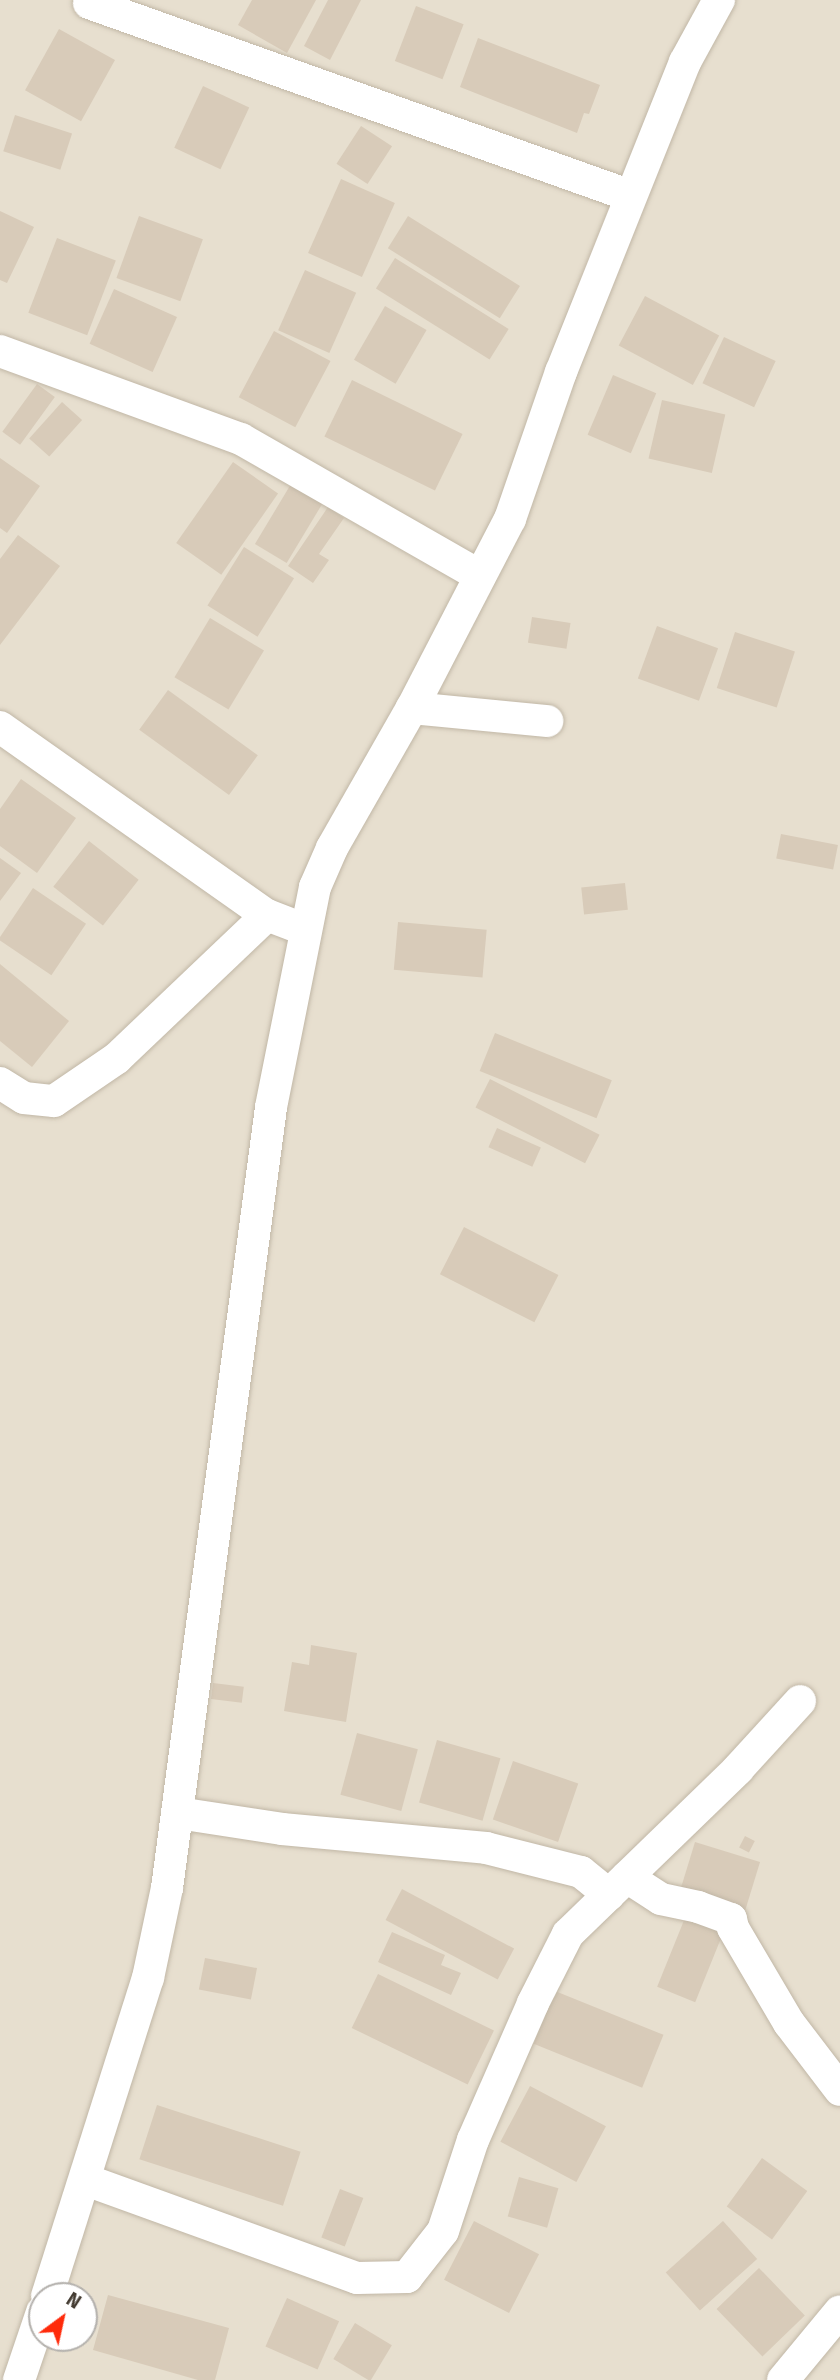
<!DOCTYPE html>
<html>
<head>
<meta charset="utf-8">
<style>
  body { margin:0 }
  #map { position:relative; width:840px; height:2380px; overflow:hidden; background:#f2ede1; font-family:"Fira Sans",sans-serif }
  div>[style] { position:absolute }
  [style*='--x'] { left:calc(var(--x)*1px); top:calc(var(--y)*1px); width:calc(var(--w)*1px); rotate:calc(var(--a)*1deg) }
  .residential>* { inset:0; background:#e7dfcf }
  .building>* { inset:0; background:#d8cbb9; transform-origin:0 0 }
  .roads { filter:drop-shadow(0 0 2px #c1b7a6) drop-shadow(0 0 2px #c1b7a6) }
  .minor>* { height:32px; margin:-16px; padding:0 16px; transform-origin:16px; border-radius:16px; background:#fff }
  span { translate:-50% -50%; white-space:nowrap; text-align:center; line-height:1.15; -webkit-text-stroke:6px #fff; paint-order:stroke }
  .north { position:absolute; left:28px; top:2282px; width:70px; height:70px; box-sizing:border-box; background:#fff; border:2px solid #b4b1ad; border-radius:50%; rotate:33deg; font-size:19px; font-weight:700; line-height:28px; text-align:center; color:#443c32 }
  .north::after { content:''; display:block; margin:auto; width:24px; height:32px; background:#ff2b0b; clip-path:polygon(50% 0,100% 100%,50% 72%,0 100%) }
</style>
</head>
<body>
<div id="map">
  <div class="residential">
    <div style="clip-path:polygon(evenodd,0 0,840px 0,840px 2380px,0 2380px,0 0,42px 2296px,84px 2296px,84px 2338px,42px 2338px,42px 2296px)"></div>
  </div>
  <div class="building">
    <div style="clip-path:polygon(252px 0,316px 0,287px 53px,238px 25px)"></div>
    <div style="clip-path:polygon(328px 0,361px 0,330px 60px,304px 46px)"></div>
    <div style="left:416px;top:6px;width:51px;height:59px;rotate:21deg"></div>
    <div style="left:59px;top:29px;width:64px;height:70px;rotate:29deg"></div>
    <div style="clip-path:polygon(478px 38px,600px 85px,589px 114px,584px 113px,577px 133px,460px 87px)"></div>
    <div style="left:203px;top:86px;width:51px;height:68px;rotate:25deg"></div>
    <div style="left:15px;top:115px;width:60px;height:38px;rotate:18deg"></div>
    <div style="left:361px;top:126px;width:37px;height:45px;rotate:33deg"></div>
    <div style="left:341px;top:179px;width:59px;height:81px;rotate:24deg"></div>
    <div style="clip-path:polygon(0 211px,34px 227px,7px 283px,0 280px)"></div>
    <div style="left:139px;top:216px;width:68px;height:66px;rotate:20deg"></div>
    <div style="left:408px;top:216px;width:132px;height:38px;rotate:32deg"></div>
    <div style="left:57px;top:238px;width:63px;height:80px;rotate:21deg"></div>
    <div style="left:395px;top:258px;width:134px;height:36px;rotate:32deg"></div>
    <div style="left:305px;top:270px;width:56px;height:66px;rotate:24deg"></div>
    <div style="left:114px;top:289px;width:69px;height:60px;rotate:24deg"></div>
    <div style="left:645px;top:296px;width:84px;height:56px;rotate:28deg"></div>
    <div style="left:385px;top:306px;width:48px;height:62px;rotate:30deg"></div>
    <div style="left:274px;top:331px;width:64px;height:75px;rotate:28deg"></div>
    <div style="left:724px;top:337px;width:57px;height:51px;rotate:25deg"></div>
    <div style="left:613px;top:375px;width:47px;height:65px;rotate:23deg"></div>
    <div style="left:352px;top:380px;width:123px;height:63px;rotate:26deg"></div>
    <div style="left:37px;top:384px;width:22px;height:59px;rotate:36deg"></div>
    <div style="left:662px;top:400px;width:65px;height:60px;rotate:13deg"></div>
    <div style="left:62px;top:402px;width:27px;height:49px;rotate:42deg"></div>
    <div style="clip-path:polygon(0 458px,40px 486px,7px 533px,0 528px)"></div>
    <div style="left:233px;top:462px;width:55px;height:99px;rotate:35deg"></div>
    <div style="left:291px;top:484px;width:37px;height:70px;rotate:31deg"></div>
    <div style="clip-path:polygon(328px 507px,344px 518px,319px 554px,329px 560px,313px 583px,288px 566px)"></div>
    <div style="clip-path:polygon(18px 535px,60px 566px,0 645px,0 559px)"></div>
    <div style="left:244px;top:547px;width:59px;height:69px;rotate:32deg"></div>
    <div style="left:532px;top:617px;width:39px;height:26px;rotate:9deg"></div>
    <div style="left:210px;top:618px;width:63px;height:69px;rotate:31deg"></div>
    <div style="left:657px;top:626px;width:65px;height:56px;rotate:20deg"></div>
    <div style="left:735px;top:632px;width:63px;height:59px;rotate:18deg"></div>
    <div style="left:168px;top:690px;width:111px;height:49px;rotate:36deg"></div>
    <div style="clip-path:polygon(21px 779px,76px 818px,37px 873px,0 846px,0 809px)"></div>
    <div style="left:781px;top:834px;width:58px;height:25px;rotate:11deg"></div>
    <div style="left:89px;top:841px;width:63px;height:58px;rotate:38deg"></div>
    <div style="clip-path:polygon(0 858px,21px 873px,0 901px)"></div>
    <div style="left:625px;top:883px;width:27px;height:44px;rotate:84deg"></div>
    <div style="left:33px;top:888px;width:64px;height:62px;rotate:34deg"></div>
    <div style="left:398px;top:922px;width:89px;height:48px;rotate:5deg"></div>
    <div style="clip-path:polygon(0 964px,69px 1021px,32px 1067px,0 1041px)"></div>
    <div style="left:495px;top:1033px;width:126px;height:41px;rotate:22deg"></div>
    <div style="left:490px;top:1079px;width:123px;height:32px;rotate:27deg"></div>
    <div style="left:497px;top:1128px;width:48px;height:21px;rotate:24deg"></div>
    <div style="left:464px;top:1227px;width:106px;height:53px;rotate:27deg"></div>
    <div style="clip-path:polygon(311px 1645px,357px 1653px,346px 1722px,284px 1711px,292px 1662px,309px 1665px)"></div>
    <div style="left:213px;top:1683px;width:31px;height:16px;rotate:7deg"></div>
    <div style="left:357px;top:1733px;width:63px;height:64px;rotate:15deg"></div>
    <div style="left:437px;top:1740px;width:66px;height:65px;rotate:16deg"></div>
    <div style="left:513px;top:1761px;width:69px;height:62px;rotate:19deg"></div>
    <div style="left:745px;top:1836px;width:11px;height:13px;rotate:27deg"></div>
    <div style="left:695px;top:1842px;width:68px;height:55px;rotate:17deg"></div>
    <div style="left:402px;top:1889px;width:127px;height:35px;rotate:28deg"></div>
    <div style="left:689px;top:1908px;width:41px;height:85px;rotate:22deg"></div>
    <div style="clip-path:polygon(392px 1932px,445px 1955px,441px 1965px,461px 1973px,451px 1995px,378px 1962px)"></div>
    <div style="left:205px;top:1958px;width:53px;height:32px;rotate:11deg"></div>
    <div style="left:378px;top:1974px;width:129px;height:60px;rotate:26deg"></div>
    <div style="left:555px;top:1991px;width:117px;height:57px;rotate:22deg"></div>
    <div style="left:530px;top:2086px;width:86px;height:63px;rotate:28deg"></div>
    <div style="left:157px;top:2105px;width:151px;height:57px;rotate:18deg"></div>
    <div style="left:762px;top:2158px;width:56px;height:60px;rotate:36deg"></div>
    <div style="left:519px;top:2177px;width:41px;height:41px;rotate:16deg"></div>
    <div style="left:340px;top:2189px;width:25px;height:52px;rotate:21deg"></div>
    <div style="left:474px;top:2221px;width:73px;height:66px;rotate:27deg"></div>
    <div style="left:723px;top:2221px;width:51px;height:77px;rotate:48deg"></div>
    <div style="left:759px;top:2268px;width:66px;height:59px;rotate:46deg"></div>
    <div style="clip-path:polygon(108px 2295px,229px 2328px,215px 2380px,198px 2380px,93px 2350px)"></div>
    <div style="left:287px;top:2298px;width:57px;height:53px;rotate:24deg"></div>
    <div style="left:355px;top:2323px;width:43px;height:42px;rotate:31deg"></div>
  </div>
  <div class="roads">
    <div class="minor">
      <div style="--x:89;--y:3;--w:575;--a:19.6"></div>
      <div style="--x:0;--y:351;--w:257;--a:20.1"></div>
      <div style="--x:241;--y:439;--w:275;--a:29.8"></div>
      <div style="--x:412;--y:708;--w:136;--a:5.5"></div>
      <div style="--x:0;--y:727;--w:327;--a:35.2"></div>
      <div style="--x:267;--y:915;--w:40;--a:21"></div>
      <div style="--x:0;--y:1083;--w:28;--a:32"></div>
      <div style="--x:24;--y:1098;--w:30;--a:6"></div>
      <div style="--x:54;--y:1101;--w:76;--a:-34.3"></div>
      <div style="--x:117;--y:1058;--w:207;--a:-43.6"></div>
      <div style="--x:178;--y:1813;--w:105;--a:8.7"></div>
      <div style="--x:282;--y:1829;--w:205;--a:5.3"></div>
      <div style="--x:486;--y:1848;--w:98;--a:14.2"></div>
      <div style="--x:581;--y:1872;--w:36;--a:39"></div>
      <div style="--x:627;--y:1877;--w:40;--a:32.9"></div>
      <div style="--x:661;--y:1899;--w:38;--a:12"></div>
      <div style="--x:698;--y:1907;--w:35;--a:20"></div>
      <div style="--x:731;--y:1919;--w:9;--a:77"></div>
      <div style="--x:733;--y:1928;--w:110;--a:59.5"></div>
      <div style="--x:789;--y:2023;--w:84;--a:52.7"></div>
      <div style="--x:86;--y:2180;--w:288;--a:19.9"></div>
      <div style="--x:357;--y:2278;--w:50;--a:-1.1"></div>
      <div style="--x:407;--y:2277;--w:58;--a:-52"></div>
      <div style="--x:443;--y:2231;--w:96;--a:-71.8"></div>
      <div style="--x:473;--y:2140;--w:150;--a:-66.3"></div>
      <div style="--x:533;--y:2003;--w:77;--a:-63.1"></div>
      <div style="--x:568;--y:1934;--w:237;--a:-44.1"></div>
      <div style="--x:738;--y:1769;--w:92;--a:-47.6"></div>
      <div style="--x:47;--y:2296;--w:334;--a:-72.4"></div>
      <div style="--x:148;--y:1978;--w:92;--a:-78.1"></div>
      <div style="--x:167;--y:1888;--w:788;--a:-82.41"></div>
      <div style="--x:271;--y:1107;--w:224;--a:-78.7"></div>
      <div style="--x:315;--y:887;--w:43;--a:-66.4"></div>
      <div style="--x:332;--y:848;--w:161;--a:-60.3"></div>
      <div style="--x:412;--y:708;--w:213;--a:-62.6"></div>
      <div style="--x:510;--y:519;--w:156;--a:-70.9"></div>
      <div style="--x:561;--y:372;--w:334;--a:-68.2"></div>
      <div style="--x:685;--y:62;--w:71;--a:-61.3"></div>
      <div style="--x:19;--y:2380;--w:72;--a:-71.3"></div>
      <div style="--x:783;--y:2380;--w:89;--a:-50.4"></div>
    </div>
  </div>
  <div class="north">N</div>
</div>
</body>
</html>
